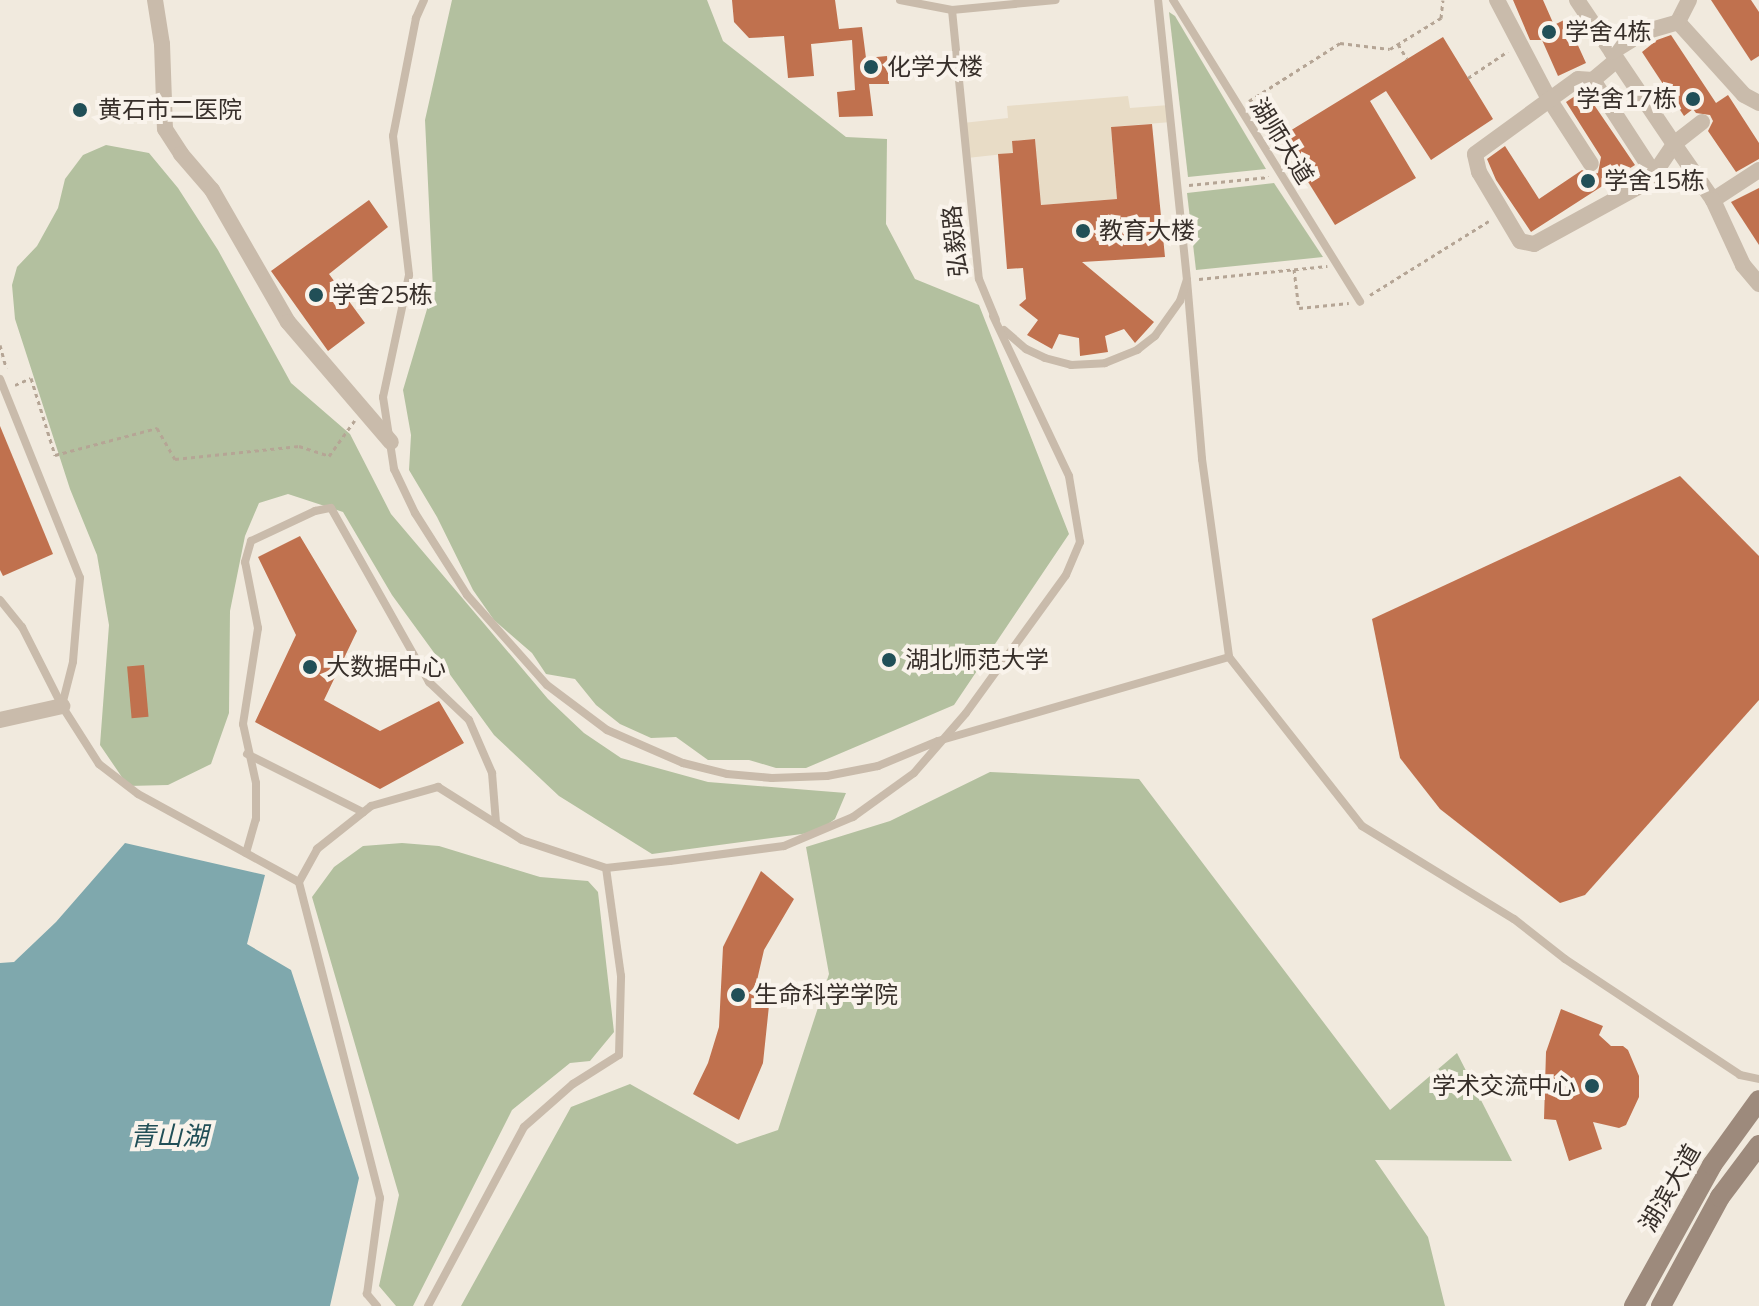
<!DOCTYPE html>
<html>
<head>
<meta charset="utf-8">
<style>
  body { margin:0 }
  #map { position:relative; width:1759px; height:1306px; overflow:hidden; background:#f1eade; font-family:Mulish,"Noto Sans SC",sans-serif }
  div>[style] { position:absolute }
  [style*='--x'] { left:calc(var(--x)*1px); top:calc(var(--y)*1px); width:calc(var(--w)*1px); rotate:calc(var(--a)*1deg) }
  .green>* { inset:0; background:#b3c09f }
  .plaza>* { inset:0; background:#e8dcc6 }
  .water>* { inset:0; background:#7fa8ad }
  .building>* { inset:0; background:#c0714e; transform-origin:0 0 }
  .path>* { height:3px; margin-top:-1.5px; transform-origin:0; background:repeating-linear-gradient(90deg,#b5a595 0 4px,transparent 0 8px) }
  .lane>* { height:8px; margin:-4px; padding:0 4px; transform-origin:4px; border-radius:4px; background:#c9bbab }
  .street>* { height:16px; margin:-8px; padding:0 8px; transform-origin:8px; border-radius:8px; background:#c9bbab }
  .secondary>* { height:20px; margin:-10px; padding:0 10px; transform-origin:10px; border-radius:10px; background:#9d8a7c }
  .dots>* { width:22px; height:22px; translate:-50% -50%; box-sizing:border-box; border:4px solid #f9f3eb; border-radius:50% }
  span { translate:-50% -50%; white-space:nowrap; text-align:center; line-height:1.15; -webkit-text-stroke:8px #f9f3eb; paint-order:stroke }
  .poi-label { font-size:24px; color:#372f2a }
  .left { translate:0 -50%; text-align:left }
  .right { translate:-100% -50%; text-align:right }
  .street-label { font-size:24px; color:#372f2a }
  .water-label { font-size:26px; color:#214f57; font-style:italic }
</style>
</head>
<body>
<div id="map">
  <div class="green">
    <div style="clip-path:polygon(452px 0,707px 0,723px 41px,846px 137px,887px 139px,886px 224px,915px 279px,979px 305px,1069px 534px,954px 705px,806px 768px,776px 768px,749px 760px,708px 760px,676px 737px,651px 738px,620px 724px,596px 705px,575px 679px,546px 674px,532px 653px,494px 620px,473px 590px,437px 517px,409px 470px,411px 435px,403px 390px,433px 289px,425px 120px)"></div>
    <div style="clip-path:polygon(1169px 12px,1175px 16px,1266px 169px,1188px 177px)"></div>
    <div style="clip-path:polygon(106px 145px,149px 153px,178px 188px,218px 250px,291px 383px,350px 434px,391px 514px,548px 699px,584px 733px,621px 758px,708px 782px,846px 793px,835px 819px,817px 832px,652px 854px,559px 796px,494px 735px,392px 595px,343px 512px,288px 494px,259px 503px,245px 536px,230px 611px,229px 713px,211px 764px,168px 785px,128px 786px,100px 745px,109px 625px,97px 555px,70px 489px,15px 319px,12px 285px,17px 267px,37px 246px,58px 208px,65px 179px,83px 155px)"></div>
    <div style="clip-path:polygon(1274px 183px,1323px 257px,1196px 270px,1187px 193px)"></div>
    <div style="clip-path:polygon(990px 772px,1139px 779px,1390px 1110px,1457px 1053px,1512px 1161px,1375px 1160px,1428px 1237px,1445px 1306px,461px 1306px,571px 1107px,630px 1084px,737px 1144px,778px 1130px,829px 974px,806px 847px,890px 821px)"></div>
    <div style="clip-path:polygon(402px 843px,439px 846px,540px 877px,588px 881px,598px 892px,614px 1032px,590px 1061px,570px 1063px,512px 1110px,413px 1306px,396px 1306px,379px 1286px,399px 1195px,312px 897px,334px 867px,363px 846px)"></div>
  </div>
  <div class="plaza">
    <div style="clip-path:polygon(1128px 96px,1130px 108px,1169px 105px,1171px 122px,1111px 127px,1117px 199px,1041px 205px,1035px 139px,1013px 141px,1013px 153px,967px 158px,963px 123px,1008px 118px,1007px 106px)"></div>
  </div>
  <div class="water">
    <div style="clip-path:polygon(125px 843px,265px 875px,247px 944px,291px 970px,359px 1178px,330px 1306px,0 1306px,0 963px,14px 962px,56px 922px)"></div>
  </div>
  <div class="building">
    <div style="clip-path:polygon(732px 0,835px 0,839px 29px,862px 27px,866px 58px,887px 56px,889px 84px,869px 84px,873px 116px,839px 117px,837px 92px,855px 90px,852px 40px,811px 44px,814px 76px,788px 78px,784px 36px,749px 38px,734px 22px)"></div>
    <div style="clip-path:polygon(1513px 0,1543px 0,1554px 25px,1566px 19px,1586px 63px,1558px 76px,1542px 40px,1530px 40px)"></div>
    <div style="clip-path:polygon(1711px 0,1751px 0,1759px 12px,1759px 56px,1751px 61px)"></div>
    <div style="clip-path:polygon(1671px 35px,1716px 103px,1728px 95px,1759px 143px,1759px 159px,1736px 172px,1708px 131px,1713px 121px,1710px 115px,1696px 113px,1693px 109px,1684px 116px,1642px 52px,1657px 40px)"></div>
    <div style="clip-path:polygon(1443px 37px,1493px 119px,1431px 160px,1386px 91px,1370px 101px,1416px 178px,1335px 225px,1280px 137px)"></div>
    <div style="clip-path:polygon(1584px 90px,1635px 165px,1531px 232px,1496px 180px,1487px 159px,1505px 146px,1539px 199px,1582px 170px,1591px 175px,1598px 173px,1601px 157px,1566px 102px)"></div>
    <div style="clip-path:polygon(1152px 124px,1165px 257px,1082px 262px,1154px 322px,1135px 343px,1124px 329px,1105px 336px,1108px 352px,1080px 356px,1079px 338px,1059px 334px,1052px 349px,1027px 335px,1038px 320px,1019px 305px,1026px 299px,1023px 268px,1007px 269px,998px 154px,1013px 153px,1012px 141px,1035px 139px,1041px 205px,1117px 199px,1111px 127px)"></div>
    <div style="clip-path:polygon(1759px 188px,1759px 245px,1731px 202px)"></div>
    <div style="clip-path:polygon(369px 200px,388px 227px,329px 274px,365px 323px,328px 351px,271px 271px)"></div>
    <div style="clip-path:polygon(0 426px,53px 554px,3px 576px,0 570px)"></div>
    <div style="clip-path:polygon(1680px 476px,1759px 556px,1759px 700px,1585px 895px,1560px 903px,1440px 809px,1400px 758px,1372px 619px)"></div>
    <div style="clip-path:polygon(300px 536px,357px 631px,324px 700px,380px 731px,439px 701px,464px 743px,380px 789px,255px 722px,296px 635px,258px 557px)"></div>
    <div style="left:144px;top:665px;width:52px;height:17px;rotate:85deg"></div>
    <div style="clip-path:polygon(761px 871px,794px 899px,764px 950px,758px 976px,754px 997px,770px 996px,763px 1063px,739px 1120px,693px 1094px,708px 1063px,719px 1027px,723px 947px)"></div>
    <div style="clip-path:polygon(1561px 1009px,1603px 1026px,1599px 1035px,1611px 1046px,1623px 1046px,1628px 1050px,1639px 1076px,1639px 1097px,1626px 1125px,1619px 1128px,1593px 1122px,1602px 1149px,1569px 1161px,1556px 1120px,1544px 1119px,1546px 1052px)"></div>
  </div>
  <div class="path">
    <div style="--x:1398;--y:44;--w:17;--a:59"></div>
    <div style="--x:1468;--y:78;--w:48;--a:-34"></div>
    <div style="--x:1249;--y:101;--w:108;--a:-32.5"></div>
    <div style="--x:1340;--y:43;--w:50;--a:6.8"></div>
    <div style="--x:1390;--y:49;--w:60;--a:-31.3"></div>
    <div style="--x:1441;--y:18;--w:18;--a:-84"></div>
    <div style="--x:1189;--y:185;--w:80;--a:-5.7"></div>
    <div style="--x:1294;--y:269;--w:39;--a:83"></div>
    <div style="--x:1299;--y:308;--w:50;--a:-5.7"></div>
    <div style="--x:1199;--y:279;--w:129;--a:-5.8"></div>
    <div style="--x:1370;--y:295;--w:140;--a:-31.9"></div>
    <div style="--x:0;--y:345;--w:24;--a:75"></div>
    <div style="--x:15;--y:385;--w:17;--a:-24"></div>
    <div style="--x:31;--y:378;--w:81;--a:72.7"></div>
    <div style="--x:55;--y:455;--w:106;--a:-14.8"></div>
    <div style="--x:157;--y:428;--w:36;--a:60"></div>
    <div style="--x:175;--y:459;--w:125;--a:-6"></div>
    <div style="--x:299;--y:446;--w:32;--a:18"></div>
    <div style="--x:329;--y:456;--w:44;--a:-54.2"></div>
  </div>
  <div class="lane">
    <div style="--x:424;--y:0;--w:20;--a:114"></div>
    <div style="--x:416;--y:18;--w:120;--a:101"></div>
    <div style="--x:393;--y:136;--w:140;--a:83.4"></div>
    <div style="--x:409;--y:275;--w:125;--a:102"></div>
    <div style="--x:383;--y:397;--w:73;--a:81.3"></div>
    <div style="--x:394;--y:469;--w:49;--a:64.5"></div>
    <div style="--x:415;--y:513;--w:97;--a:57.6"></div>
    <div style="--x:467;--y:595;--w:120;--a:48.4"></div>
    <div style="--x:547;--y:685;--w:75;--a:36.9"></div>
    <div style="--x:607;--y:730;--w:83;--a:23.5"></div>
    <div style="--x:683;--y:763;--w:45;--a:14"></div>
    <div style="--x:727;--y:774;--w:45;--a:5.1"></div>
    <div style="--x:772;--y:778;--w:55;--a:-2.1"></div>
    <div style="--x:827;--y:776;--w:52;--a:-11.1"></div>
    <div style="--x:878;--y:766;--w:65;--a:-22.6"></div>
    <div style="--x:938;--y:741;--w:303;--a:-16.1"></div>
    <div style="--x:900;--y:0;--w:53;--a:10.9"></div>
    <div style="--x:952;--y:10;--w:104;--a:-5.5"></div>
    <div style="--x:1173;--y:0;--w:355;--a:58.2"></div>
    <div style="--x:952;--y:10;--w:270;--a:84.3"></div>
    <div style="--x:979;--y:279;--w:44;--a:67.5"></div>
    <div style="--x:1187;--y:280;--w:180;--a:85.2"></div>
    <div style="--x:1202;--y:459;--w:200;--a:82.2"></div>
    <div style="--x:1229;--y:657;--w:215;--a:51.8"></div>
    <div style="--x:1362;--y:826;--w:178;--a:31.5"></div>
    <div style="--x:1514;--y:919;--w:65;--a:38.1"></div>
    <div style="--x:1565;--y:959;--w:210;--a:33.5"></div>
    <div style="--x:1740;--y:1075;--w:19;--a:12"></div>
    <div style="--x:1004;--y:330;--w:29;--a:41"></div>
    <div style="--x:1026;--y:349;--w:21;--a:25"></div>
    <div style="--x:1045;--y:358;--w:27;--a:15"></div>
    <div style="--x:1071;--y:365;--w:34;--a:-3"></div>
    <div style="--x:1105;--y:363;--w:35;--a:-22"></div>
    <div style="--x:1137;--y:350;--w:23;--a:-38"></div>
    <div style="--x:1155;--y:336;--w:43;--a:-54.5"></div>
    <div style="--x:1180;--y:301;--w:22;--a:-72"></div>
    <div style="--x:1187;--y:280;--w:281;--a:-95.9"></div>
    <div style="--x:0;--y:379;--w:214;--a:68.1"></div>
    <div style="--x:80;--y:578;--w:84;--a:94.8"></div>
    <div style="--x:73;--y:662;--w:44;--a:104.3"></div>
    <div style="--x:0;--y:600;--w:35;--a:51"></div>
    <div style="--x:22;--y:627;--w:89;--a:63.1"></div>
    <div style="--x:62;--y:706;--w:69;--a:57.5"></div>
    <div style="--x:99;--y:764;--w:49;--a:37.6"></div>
    <div style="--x:138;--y:794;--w:183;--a:28.7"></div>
    <div style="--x:247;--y:754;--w:130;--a:26.6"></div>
    <div style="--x:246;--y:853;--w:35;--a:-74"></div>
    <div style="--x:256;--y:819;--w:36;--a:-90"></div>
    <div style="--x:256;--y:783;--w:60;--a:-102.4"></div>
    <div style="--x:243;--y:724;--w:97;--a:-81.1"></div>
    <div style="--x:258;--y:628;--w:67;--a:-101.1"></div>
    <div style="--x:245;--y:562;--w:22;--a:-74"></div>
    <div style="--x:251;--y:541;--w:71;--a:-25.1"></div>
    <div style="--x:315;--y:511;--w:16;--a:-11"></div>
    <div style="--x:331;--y:508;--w:200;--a:60.6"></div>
    <div style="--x:429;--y:682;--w:55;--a:43.5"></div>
    <div style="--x:469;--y:720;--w:58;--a:66.5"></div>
    <div style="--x:492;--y:773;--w:50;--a:85.4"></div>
    <div style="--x:377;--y:1306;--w:16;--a:-130"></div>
    <div style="--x:367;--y:1294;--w:97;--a:-82.3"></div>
    <div style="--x:380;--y:1198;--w:326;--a:-104.4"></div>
    <div style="--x:299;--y:882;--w:38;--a:-61"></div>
    <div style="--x:317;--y:849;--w:69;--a:-38.5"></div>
    <div style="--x:371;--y:806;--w:70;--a:-15.8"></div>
    <div style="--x:438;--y:787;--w:99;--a:32.2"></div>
    <div style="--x:522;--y:840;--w:89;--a:18.4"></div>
    <div style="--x:606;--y:868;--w:64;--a:-6.2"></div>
    <div style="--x:670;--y:861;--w:115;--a:-7.5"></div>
    <div style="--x:784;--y:846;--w:75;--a:-22.8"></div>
    <div style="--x:853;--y:817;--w:75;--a:-35.8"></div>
    <div style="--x:914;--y:773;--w:79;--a:-49.1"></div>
    <div style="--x:966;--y:713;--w:170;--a:-54.1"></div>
    <div style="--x:1066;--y:575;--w:36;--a:-67"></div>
    <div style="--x:1080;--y:542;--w:67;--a:-99.5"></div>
    <div style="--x:1069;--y:476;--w:177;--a:-115.4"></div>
    <div style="--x:428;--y:1306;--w:203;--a:-61.8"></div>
    <div style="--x:524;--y:1127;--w:65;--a:-41.3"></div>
    <div style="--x:573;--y:1084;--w:54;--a:-32.2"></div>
    <div style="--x:619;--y:1055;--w:79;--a:-88.5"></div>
    <div style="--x:621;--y:976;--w:109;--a:-97.9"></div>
  </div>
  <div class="street">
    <div style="--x:155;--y:0;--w:45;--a:81"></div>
    <div style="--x:162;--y:44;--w:85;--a:88"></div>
    <div style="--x:165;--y:129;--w:30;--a:57"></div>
    <div style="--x:181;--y:154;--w:48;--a:49.3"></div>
    <div style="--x:212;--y:190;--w:152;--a:60.1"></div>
    <div style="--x:288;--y:322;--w:158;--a:49.4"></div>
    <div style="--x:1497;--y:0;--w:112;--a:62.3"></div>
    <div style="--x:1549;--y:99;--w:77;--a:57.1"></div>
    <div style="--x:1577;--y:0;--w:63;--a:56.1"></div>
    <div style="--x:1689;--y:0;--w:25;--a:117"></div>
    <div style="--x:1678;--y:22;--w:98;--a:47.9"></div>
    <div style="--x:1744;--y:95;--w:17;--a:28"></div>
    <div style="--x:1593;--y:80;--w:112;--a:57"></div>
    <div style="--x:1654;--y:174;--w:9;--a:126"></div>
    <div style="--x:1649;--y:181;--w:131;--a:151.3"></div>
    <div style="--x:1534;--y:244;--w:14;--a:-168"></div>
    <div style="--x:1520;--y:241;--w:80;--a:-120.7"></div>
    <div style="--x:1479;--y:172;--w:18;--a:-103"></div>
    <div style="--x:1475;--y:154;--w:127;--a:-36.1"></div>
    <div style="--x:1578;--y:79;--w:15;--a:4"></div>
    <div style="--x:1593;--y:80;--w:30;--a:-40"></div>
    <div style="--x:1702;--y:122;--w:36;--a:142"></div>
    <div style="--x:1674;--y:144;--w:68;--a:55.1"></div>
    <div style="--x:1759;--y:170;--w:55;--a:146.9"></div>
    <div style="--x:1713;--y:200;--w:72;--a:65.2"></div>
    <div style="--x:1743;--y:265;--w:25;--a:50"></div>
    <div style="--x:1654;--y:174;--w:36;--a:-56"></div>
    <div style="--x:1674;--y:144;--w:111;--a:-124"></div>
    <div style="--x:1612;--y:52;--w:38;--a:-32"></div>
    <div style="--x:1644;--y:32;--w:35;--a:-16"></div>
    <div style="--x:0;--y:720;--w:64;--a:-12.7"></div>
  </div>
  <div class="secondary">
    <div style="--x:1634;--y:1306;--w:161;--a:-61"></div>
    <div style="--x:1712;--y:1165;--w:80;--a:-54.1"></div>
    <div style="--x:1661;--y:1306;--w:124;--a:-61.6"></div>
    <div style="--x:1720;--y:1197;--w:65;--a:-53.1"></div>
  </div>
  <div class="dots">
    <div style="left:1549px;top:32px;background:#214f57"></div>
    <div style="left:871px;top:67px;background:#214f57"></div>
    <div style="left:1693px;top:99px;background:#214f57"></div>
    <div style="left:80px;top:110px;background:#214f57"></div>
    <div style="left:1588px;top:181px;background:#214f57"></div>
    <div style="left:1083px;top:231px;background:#214f57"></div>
    <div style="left:316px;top:295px;background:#214f57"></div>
    <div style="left:889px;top:660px;background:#214f57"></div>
    <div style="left:310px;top:667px;background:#214f57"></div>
    <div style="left:738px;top:995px;background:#214f57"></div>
    <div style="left:1592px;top:1086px;background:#214f57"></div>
  </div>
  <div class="poi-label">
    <span class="left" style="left:1565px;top:32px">学舍4栋</span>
    <span class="left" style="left:887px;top:67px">化学大楼</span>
    <span class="right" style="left:1677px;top:99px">学舍17栋</span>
    <span class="left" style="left:98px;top:110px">黄石市二医院</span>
    <span class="left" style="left:1604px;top:181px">学舍15栋</span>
    <span class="left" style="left:1099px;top:231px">教育大楼</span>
    <span class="left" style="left:332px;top:295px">学舍25栋</span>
    <span class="left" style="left:905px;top:660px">湖北师范大学</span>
    <span class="left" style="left:326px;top:667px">大数据中心</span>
    <span class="left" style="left:754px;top:995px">生命科学学院</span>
    <span class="right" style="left:1576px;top:1086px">学术交流中心</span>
  </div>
  <div class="street-label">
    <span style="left:1282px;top:141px;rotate:58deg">湖师大道</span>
    <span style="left:955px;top:241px;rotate:-96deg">弘毅路</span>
    <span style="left:1670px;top:1188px;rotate:-60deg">湖滨大道</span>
  </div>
  <div class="water-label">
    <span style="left:169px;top:1136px">青山湖</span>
  </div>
</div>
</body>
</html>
